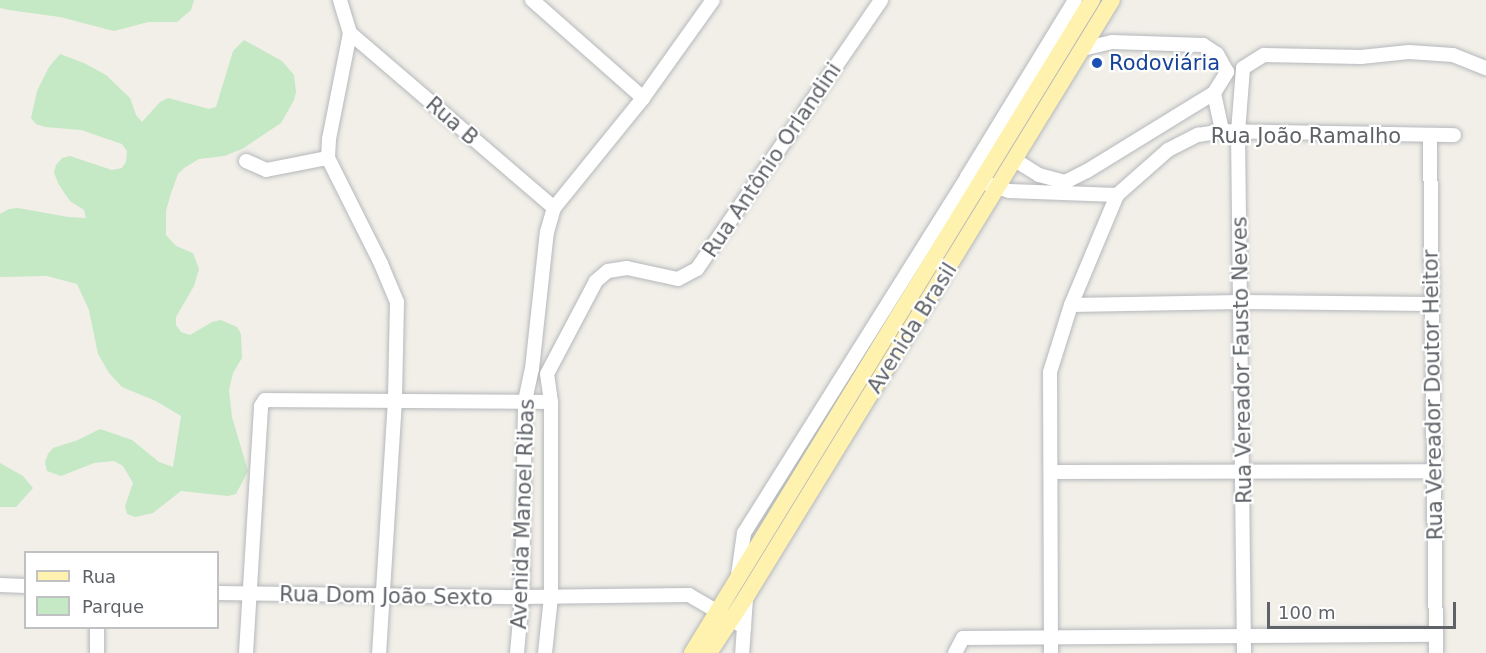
<!DOCTYPE html>
<html>
<head>
<meta charset="utf-8">
<style>
  body { margin:0 }
  #map { position:relative; width:1486px; height:653px; overflow:hidden; background:#f1efe8; font-family:"DejaVu Sans",sans-serif }
  div>[style] { position:absolute }
  [style*='--x'] { left:calc(var(--x)*1px); top:calc(var(--y)*1px); width:calc(var(--w)*1px); rotate:calc(var(--a)*1deg) }
  .green>* { inset:0; background:#c5e8c5 }
  .roads { filter:drop-shadow(0 0 2px #b5b8bc) drop-shadow(0 0 2px #b5b8bc) }
  .minor>* { height:14px; margin:-7px; padding:0 7px; transform-origin:7px; border-radius:7px; background:#fff }
  .major>* { height:16px; margin:-8px; padding:0 8px; transform-origin:8px; border-radius:8px; background:#fff2af }
  .dots>* { width:16px; height:16px; translate:-50% -50%; box-sizing:border-box; border:3px solid #fff; border-radius:50% }
  span { translate:-50% -50%; white-space:nowrap; text-align:center; line-height:1.15; -webkit-text-stroke:4.5px #fff; paint-order:stroke }
  .transit-label { font-size:21px; color:#164399 }
  .left { translate:0 -50%; text-align:left }
  .street-label { font-size:21px; color:#5f6368 }
  .legend { position:absolute; left:24px; top:551px; width:195px; height:78px; box-sizing:border-box; background:#fff; border:2px solid #bfc1c3; margin:0; padding:8px 10px; list-style:none; font-size:18px; color:#5f6368 }
  .legend li { display:flex; align-items:center; gap:12px; height:30px }
  .legend b { width:30px; border:2px solid #bfc1c3 }
  .scale { position:absolute; left:1267px; top:602px; width:189px; height:27px; box-sizing:border-box; border:3px solid #5f6368; border-top:0; padding-left:8px; font-size:18px; line-height:21px; white-space:nowrap; color:#5f6368; -webkit-text-stroke:4px #fff; paint-order:stroke }
</style>
</head>
<body>
<div id="map">
  <div class="green">
    <div style="clip-path:polygon(0 0,194px 0,191px 10px,177px 22px,148px 22px,114px 31px,60px 17px,9px 10px,0 8px)"></div>
    <div style="clip-path:polygon(244px 40px,282px 61px,294px 75px,296px 92px,294px 100px,281px 123px,242px 149px,224px 156px,199px 159px,184px 168px,178px 174px,171px 193px,166px 211px,166px 235px,176px 246px,193px 253px,199px 269px,194px 286px,176px 317px,176px 325px,181px 332px,190px 335px,212px 322px,221px 320px,237px 327px,241px 334px,242px 358px,233px 373px,229px 390px,232px 417px,248px 471px,236px 494px,228px 496px,181px 491px,153px 513px,135px 517px,127px 514px,125px 506px,133px 483px,123px 466px,114px 461px,94px 463px,61px 476px,47px 471px,45px 462px,48px 454px,53px 448px,78px 440px,100px 429px,132px 440px,159px 462px,173px 467px,181px 416px,156px 401px,122px 387px,109px 373px,98px 354px,89px 310px,77px 284px,47px 276px,0 277px,0 214px,9px 209px,18px 208px,68px 217px,86px 218px,84px 210px,70px 201px,59px 185px,54px 173px,56px 165px,62px 158px,70px 156px,112px 170px,122px 168px,126px 162px,127px 151px,122px 144px,81px 130px,45px 127px,36px 124px,31px 118px,37px 91px,49px 67px,60px 54px,84px 63px,106px 75px,130px 98px,136px 115px,142px 122px,160px 102px,168px 98px,209px 109px,216px 107px,233px 51px)"></div>
    <div style="clip-path:polygon(0 463px,23px 476px,33px 488px,16px 507px,0 507px)"></div>
  </div>
  <div class="roads">
    <div class="minor">
      <div style="--x:532;--y:0;--w:148;--a:41.4"></div>
      <div style="--x:350;--y:33;--w:269;--a:40.6"></div>
      <div style="--x:1214;--y:93;--w:39;--a:78"></div>
      <div style="--x:1430;--y:137;--w:516;--a:89.33"></div>
      <div style="--x:328;--y:158;--w:19;--a:-87"></div>
      <div style="--x:329;--y:139;--w:108;--a:-78.8"></div>
      <div style="--x:350;--y:33;--w:34;--a:-107"></div>
      <div style="--x:1015;--y:160;--w:28;--a:32"></div>
      <div style="--x:1039;--y:175;--w:27;--a:15"></div>
      <div style="--x:1065;--y:182;--w:25;--a:-27"></div>
      <div style="--x:1087;--y:171;--w:149;--a:-31.6"></div>
      <div style="--x:1214;--y:93;--w:25;--a:-58"></div>
      <div style="--x:1227;--y:72;--w:21;--a:-119"></div>
      <div style="--x:1217;--y:54;--w:17;--a:-147"></div>
      <div style="--x:1203;--y:45;--w:91;--a:-178.1"></div>
      <div style="--x:1112;--y:42;--w:26;--a:167"></div>
      <div style="--x:246;--y:161;--w:22;--a:24"></div>
      <div style="--x:266;--y:170;--w:63;--a:-11"></div>
      <div style="--x:328;--y:158;--w:119;--a:63.4"></div>
      <div style="--x:381;--y:264;--w:41;--a:67.2"></div>
      <div style="--x:397;--y:302;--w:98;--a:91.2"></div>
      <div style="--x:395;--y:400;--w:254;--a:93.6"></div>
      <div style="--x:967;--y:177;--w:207;--a:-58.6"></div>
      <div style="--x:1071;--y:305;--w:171;--a:-1"></div>
      <div style="--x:1242;--y:302;--w:190;--a:0.6"></div>
      <div style="--x:1051;--y:472;--w:383;--a:-0.1"></div>
      <div style="--x:738;--y:575;--w:42;--a:-81.9"></div>
      <div style="--x:744;--y:533;--w:420;--a:-57.9"></div>
      <div style="--x:967;--y:177;--w:44;--a:18.4"></div>
      <div style="--x:1009;--y:191;--w:108;--a:2.1"></div>
      <div style="--x:1117;--y:195;--w:68;--a:-41.4"></div>
      <div style="--x:1168;--y:150;--w:34;--a:-27"></div>
      <div style="--x:1198;--y:135;--w:24;--a:-9"></div>
      <div style="--x:1222;--y:131;--w:232;--a:1"></div>
      <div style="--x:0;--y:585;--w:26;--a:2"></div>
      <div style="--x:218;--y:593;--w:304;--a:0.8"></div>
      <div style="--x:522;--y:597;--w:167;--a:-0.7"></div>
      <div style="--x:689;--y:595;--w:64;--a:30.2"></div>
      <div style="--x:744;--y:627;--w:26;--a:94"></div>
      <div style="--x:744;--y:627;--w:29;--a:-86"></div>
      <div style="--x:97;--y:653;--w:25;--a:-90"></div>
      <div style="--x:246;--y:653;--w:247;--a:-86.5"></div>
      <div style="--x:261;--y:406;--w:7;--a:-56"></div>
      <div style="--x:265;--y:400;--w:286;--a:0.4"></div>
      <div style="--x:517;--y:653;--w:56;--a:-84.9"></div>
      <div style="--x:522;--y:597;--w:196;--a:-89.1"></div>
      <div style="--x:525;--y:401;--w:33;--a:-78"></div>
      <div style="--x:532;--y:369;--w:138;--a:-83.8"></div>
      <div style="--x:547;--y:232;--w:25;--a:-74"></div>
      <div style="--x:554;--y:208;--w:141;--a:-51"></div>
      <div style="--x:643;--y:98;--w:120;--a:-54.5"></div>
      <div style="--x:545;--y:653;--w:56;--a:-83.9"></div>
      <div style="--x:551;--y:597;--w:195;--a:-90"></div>
      <div style="--x:551;--y:402;--w:28;--a:-98"></div>
      <div style="--x:547;--y:374;--w:105;--a:-62.2"></div>
      <div style="--x:596;--y:281;--w:16;--a:-40"></div>
      <div style="--x:608;--y:271;--w:19;--a:-9"></div>
      <div style="--x:627;--y:268;--w:52;--a:12.2"></div>
      <div style="--x:678;--y:279;--w:21;--a:-28"></div>
      <div style="--x:697;--y:269;--w:326;--a:-55.6"></div>
      <div style="--x:955;--y:653;--w:17;--a:-62"></div>
      <div style="--x:963;--y:638;--w:472;--a:-0.4"></div>
      <div style="--x:1051;--y:653;--w:281;--a:-90.2"></div>
      <div style="--x:1050;--y:372;--w:70;--a:-72.6"></div>
      <div style="--x:1071;--y:305;--w:119;--a:-67.3"></div>
      <div style="--x:1244;--y:653;--w:521;--a:-90.66"></div>
      <div style="--x:1238;--y:132;--w:64;--a:-85.5"></div>
      <div style="--x:1243;--y:68;--w:25;--a:-32"></div>
      <div style="--x:1264;--y:55;--w:97;--a:1.2"></div>
      <div style="--x:1361;--y:57;--w:48;--a:-5.9"></div>
      <div style="--x:1409;--y:52;--w:44;--a:3.9"></div>
      <div style="--x:1453;--y:55;--w:35;--a:22"></div>
    </div>
    <div class="major">
      <div style="--x:692;--y:653;--w:766;--a:-58.51"></div>
      <div style="--x:709;--y:653;--w:67;--a:-56.5"></div>
      <div style="--x:746;--y:597;--w:700;--a:-58.49"></div>
    </div>
  </div>
  <div class="dots">
    <div style="left:1097px;top:63px;background:#1a4fb4"></div>
  </div>
  <div class="transit-label">
    <span class="left" style="left:1109px;top:63px">Rodoviária</span>
  </div>
  <div class="street-label">
    <span style="left:452px;top:121px;rotate:41deg">Rua B</span>
    <span style="left:1306px;top:136px">Rua João Ramalho</span>
    <span style="left:772px;top:160px;rotate:-56deg">Rua Antônio Orlandini</span>
    <span style="left:912px;top:328px;rotate:-58deg">Avenida Brasil</span>
    <span style="left:1242px;top:360px;rotate:-91deg">Rua Vereador Fausto Neves</span>
    <span style="left:1433px;top:395px;rotate:-91deg">Rua Vereador Doutor Heitor</span>
    <span style="left:523px;top:514px;rotate:-88deg">Avenida Manoel Ribas</span>
    <span style="left:386px;top:596px;rotate:1deg">Rua Dom João Sexto</span>
  </div>
  <ul class="legend">
  <li><b style="height:8px;background:#fff2af"></b>Rua</li>
  <li><b style="height:16px;background:#c5e8c5"></b>Parque</li>
  </ul>
  <div class="scale">100 m</div>
</div>
</body>
</html>
